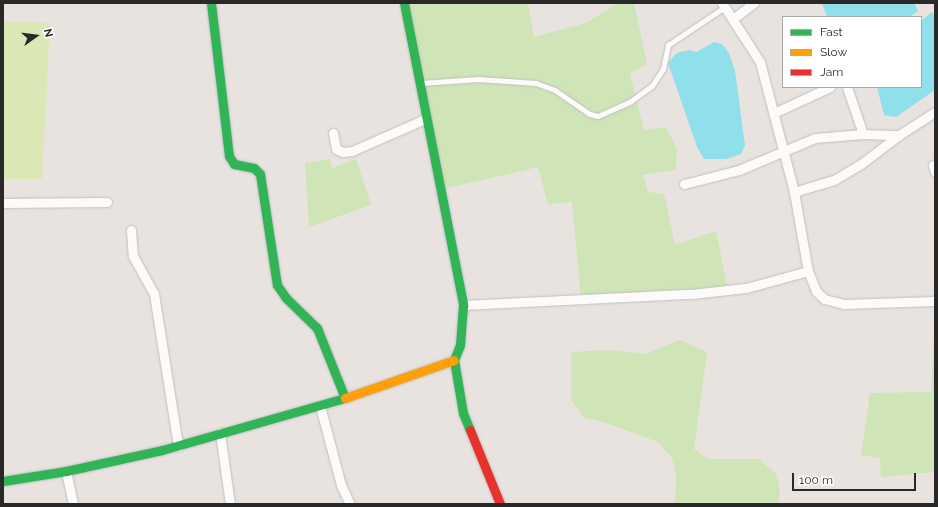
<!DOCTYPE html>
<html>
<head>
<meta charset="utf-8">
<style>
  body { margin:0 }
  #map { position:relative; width:938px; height:507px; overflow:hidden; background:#e8e3df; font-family:Raleway,sans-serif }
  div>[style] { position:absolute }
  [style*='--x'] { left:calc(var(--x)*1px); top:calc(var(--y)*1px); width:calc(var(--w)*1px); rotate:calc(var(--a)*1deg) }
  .green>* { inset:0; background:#cfe4b7 }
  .pitch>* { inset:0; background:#dbe7b4 }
  .water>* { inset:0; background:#90e0eb }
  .roads { filter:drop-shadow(0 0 1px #c1c0c1) drop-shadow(0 0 1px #c1c0c1) }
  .lane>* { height:4.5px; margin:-2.25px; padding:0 2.25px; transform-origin:2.25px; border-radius:2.25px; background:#fcfbfa }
  .street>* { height:9px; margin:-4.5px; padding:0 4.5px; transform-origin:4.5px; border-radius:4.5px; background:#fcfbfa }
  .fast>* { height:9px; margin:-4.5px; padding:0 4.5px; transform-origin:4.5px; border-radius:4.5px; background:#30b455 }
  .slow>* { height:9px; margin:-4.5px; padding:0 4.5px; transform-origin:4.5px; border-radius:4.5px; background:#ff9f0a }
  .jam>* { height:9px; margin:-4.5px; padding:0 4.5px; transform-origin:4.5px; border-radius:4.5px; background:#e5322d }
  span { translate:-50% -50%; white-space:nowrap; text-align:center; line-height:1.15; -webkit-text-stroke:3px #fff; paint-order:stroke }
  .frame { position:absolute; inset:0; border:4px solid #292929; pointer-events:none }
  .legend { position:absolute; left:782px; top:16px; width:140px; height:72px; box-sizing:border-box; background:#fff; border:1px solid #a9a9a9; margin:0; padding:5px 7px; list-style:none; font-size:12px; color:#292929 }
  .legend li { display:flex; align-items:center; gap:8px; height:20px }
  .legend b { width:20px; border:1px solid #a9a9a9 }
  .north { position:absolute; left:16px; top:16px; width:40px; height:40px; -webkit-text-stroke:3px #fff; paint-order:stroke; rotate:76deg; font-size:11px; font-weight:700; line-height:16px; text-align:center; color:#292929 }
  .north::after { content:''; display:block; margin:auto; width:14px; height:18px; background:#292929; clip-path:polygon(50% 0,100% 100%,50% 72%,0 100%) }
  .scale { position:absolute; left:792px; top:473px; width:124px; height:18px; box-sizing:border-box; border:2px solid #292929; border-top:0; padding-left:5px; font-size:12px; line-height:14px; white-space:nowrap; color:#292929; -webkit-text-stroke:3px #fff; paint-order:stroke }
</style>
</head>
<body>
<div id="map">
  <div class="green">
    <div style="clip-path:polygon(407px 3px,528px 3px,534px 37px,586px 23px,618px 3px,634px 3px,647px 64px,630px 73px,644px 130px,666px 127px,677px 149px,676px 170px,643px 175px,648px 192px,664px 194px,675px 245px,716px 231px,728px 290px,581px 299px,572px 202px,548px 204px,538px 167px,443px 189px)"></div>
    <div style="clip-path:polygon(330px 159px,332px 168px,356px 159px,371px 205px,309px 227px,305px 163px)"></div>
    <div style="clip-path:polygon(935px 318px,935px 472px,881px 477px,880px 458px,861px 455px,870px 393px,931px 392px)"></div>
    <div style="clip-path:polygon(680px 340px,707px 352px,694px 449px,708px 459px,759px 459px,776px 474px,780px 491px,778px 504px,675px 504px,676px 476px,672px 458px,658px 442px,609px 424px,583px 417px,571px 400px,571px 352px,611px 350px,645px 354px)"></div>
  </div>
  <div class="pitch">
    <div style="clip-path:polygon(3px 22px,50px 23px,42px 179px,3px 179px)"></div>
  </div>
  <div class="water">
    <div style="clip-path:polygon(822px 3px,914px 3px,918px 11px,910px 17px,827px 17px)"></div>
    <div style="clip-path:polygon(932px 12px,935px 17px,935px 90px,896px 117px,884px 115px,877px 87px,921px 87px,921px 21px)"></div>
    <div style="clip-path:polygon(714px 42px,722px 44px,729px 53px,735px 71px,745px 145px,741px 154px,727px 159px,704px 159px,697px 147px,668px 63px,677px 53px,689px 50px,696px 52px)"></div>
  </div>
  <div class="roads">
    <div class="lane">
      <div style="--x:421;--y:83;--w:57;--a:-4"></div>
      <div style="--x:478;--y:79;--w:58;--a:3.9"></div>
      <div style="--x:536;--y:83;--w:20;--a:20"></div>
      <div style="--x:555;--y:90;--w:42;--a:34.4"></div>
      <div style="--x:590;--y:114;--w:8;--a:14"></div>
      <div style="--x:598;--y:116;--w:36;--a:-24"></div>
      <div style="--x:631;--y:101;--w:26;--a:-36"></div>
      <div style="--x:652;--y:86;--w:20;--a:-57"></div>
      <div style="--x:663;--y:69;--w:25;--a:-78"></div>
      <div style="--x:668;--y:45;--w:69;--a:-33.7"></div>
    </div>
    <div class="street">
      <div style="--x:722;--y:3;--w:70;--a:57.2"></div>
      <div style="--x:760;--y:62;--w:134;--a:75.3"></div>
      <div style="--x:794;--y:192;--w:80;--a:80"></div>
      <div style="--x:808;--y:271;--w:22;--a:68"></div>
      <div style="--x:816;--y:291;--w:11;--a:45"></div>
      <div style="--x:824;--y:299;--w:21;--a:14"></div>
      <div style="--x:844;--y:304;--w:91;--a:-1.9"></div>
      <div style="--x:734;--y:18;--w:25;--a:-37"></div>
      <div style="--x:847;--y:87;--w:50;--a:71.2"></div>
      <div style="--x:774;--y:113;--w:62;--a:-24.9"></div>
      <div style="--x:333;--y:133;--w:16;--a:79"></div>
      <div style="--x:336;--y:149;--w:8;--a:23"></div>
      <div style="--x:343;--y:152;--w:9;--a:-6"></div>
      <div style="--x:352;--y:151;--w:80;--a:-23.7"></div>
      <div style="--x:933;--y:165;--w:7;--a:74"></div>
      <div style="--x:684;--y:184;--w:57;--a:-14.3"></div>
      <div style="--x:739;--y:170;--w:82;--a:-22.8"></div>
      <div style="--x:815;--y:138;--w:48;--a:-4.8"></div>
      <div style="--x:863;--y:134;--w:36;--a:2"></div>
      <div style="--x:794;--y:192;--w:42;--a:-16.7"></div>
      <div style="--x:834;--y:180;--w:31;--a:-31"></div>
      <div style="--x:861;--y:164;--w:48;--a:-37.3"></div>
      <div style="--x:899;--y:135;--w:43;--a:-32.6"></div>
      <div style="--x:3;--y:203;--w:104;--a:-0.6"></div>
      <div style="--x:131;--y:230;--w:26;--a:86"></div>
      <div style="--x:133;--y:256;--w:43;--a:61.1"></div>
      <div style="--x:154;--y:294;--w:154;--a:81"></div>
      <div style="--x:463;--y:305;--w:228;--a:-2.8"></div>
      <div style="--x:691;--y:294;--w:55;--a:-6.2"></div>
      <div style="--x:746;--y:288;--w:64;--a:-15.3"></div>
      <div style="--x:320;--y:406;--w:82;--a:75.1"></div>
      <div style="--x:341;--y:485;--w:21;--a:65"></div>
      <div style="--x:220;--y:433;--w:72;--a:82"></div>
      <div style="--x:66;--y:471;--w:34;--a:78"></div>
    </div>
    <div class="fast">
      <div style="--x:211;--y:3;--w:154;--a:83.3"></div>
      <div style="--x:229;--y:156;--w:9;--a:58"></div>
      <div style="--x:234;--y:164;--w:20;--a:11"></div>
      <div style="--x:254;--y:168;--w:8;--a:45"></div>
      <div style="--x:260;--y:174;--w:112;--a:81.3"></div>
      <div style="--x:277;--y:285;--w:16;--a:55"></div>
      <div style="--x:286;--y:298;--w:43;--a:44.1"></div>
      <div style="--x:317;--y:328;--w:75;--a:68.2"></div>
      <div style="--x:404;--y:3;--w:308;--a:78.9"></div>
      <div style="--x:463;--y:305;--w:40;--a:94.3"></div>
      <div style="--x:460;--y:345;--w:16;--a:112"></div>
      <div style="--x:454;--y:360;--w:54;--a:80.4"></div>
      <div style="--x:463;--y:413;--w:18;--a:68"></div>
      <div style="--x:3;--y:481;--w:64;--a:-9"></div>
      <div style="--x:66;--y:471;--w:98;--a:-12.3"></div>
      <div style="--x:162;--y:450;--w:190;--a:-15.9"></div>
    </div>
    <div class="slow">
      <div style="--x:345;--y:398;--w:115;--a:-19.2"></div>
    </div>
    <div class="jam">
      <div style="--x:470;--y:430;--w:80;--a:67.9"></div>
    </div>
  </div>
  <div class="frame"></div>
  <ul class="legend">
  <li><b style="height:5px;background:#30b455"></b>Fast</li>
  <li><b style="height:5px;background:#ff9f0a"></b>Slow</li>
  <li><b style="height:5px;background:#e5322d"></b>Jam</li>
  </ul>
  <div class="north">N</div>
  <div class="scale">100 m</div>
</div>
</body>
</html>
